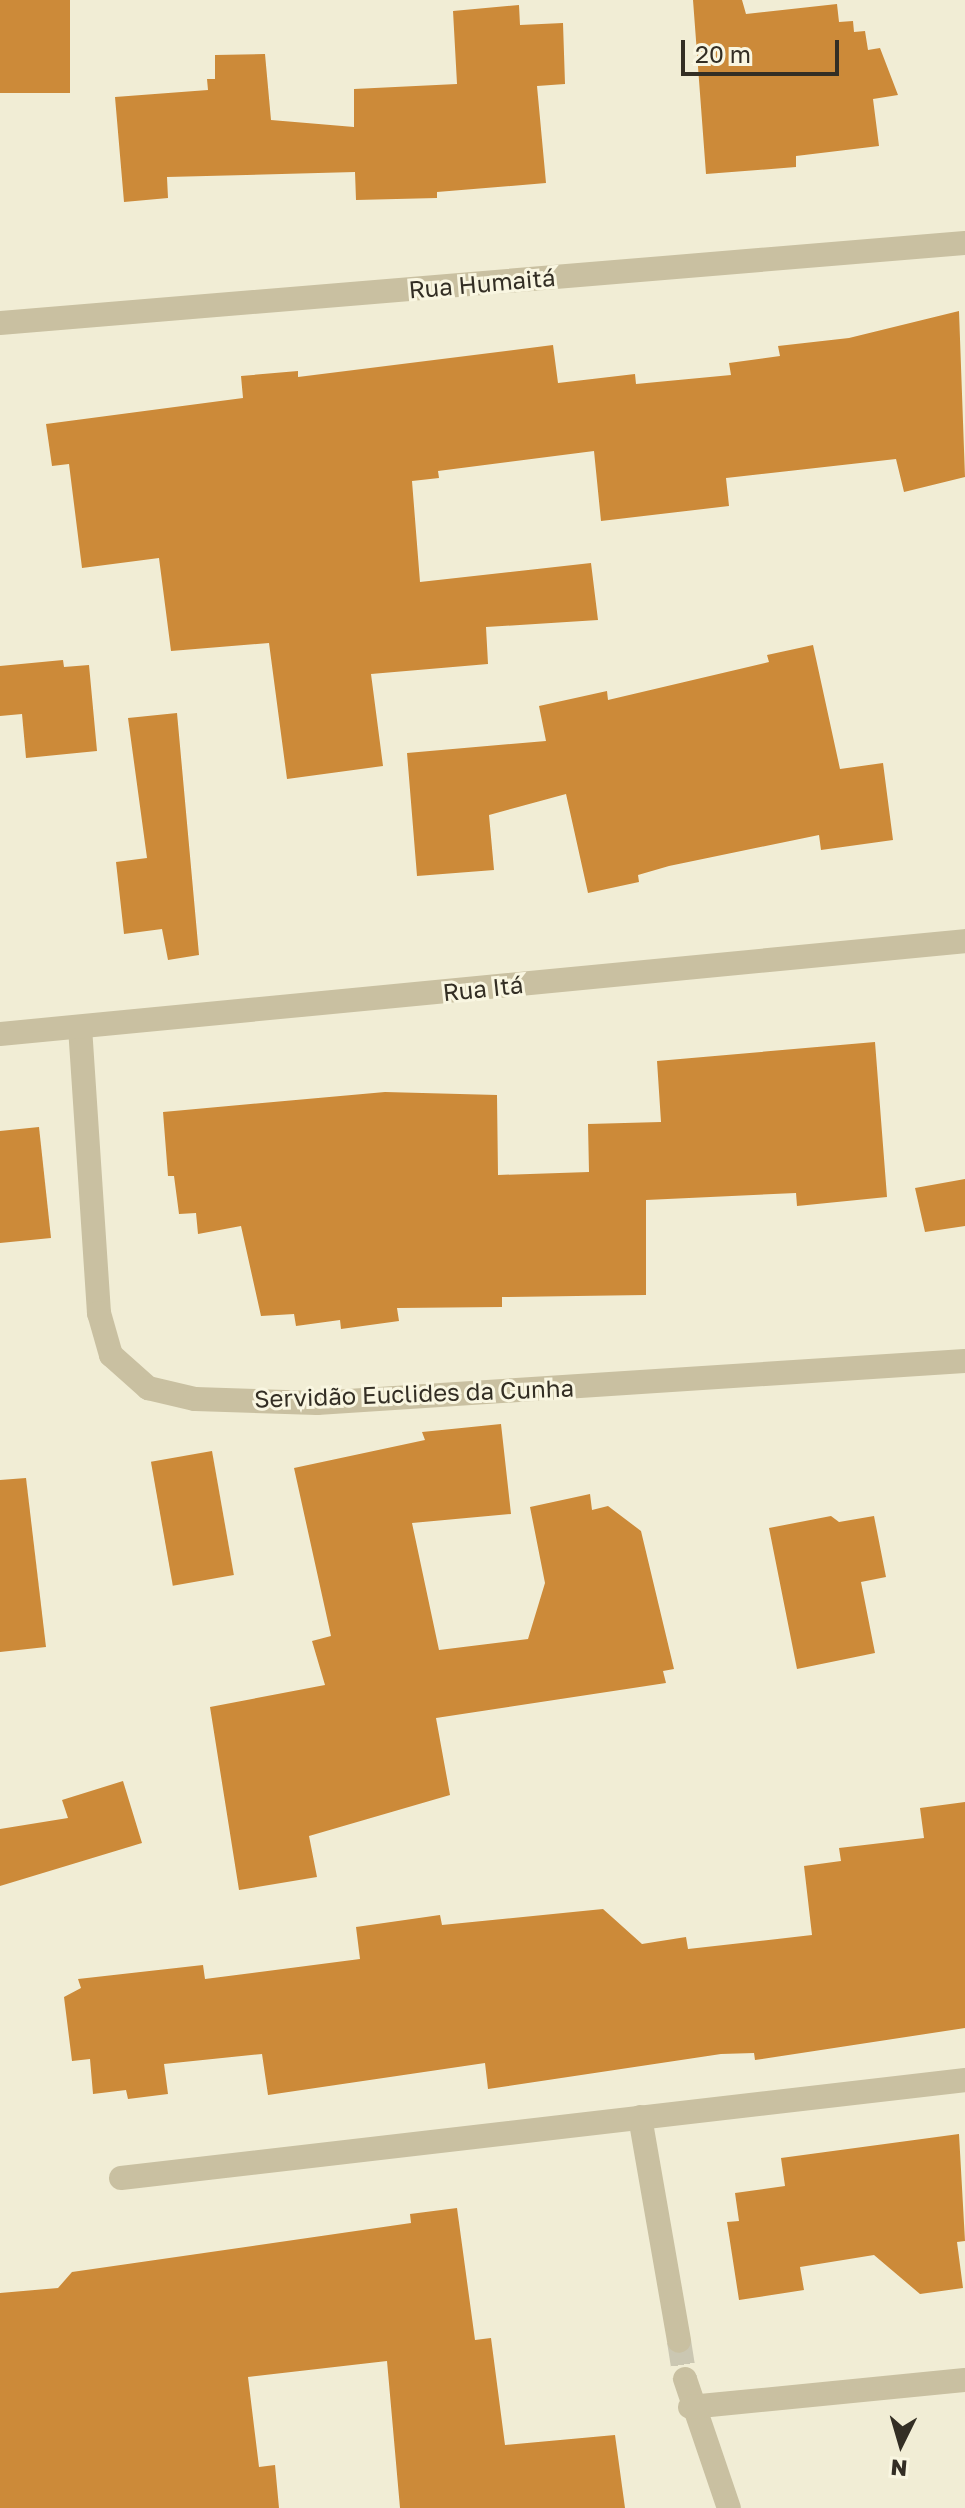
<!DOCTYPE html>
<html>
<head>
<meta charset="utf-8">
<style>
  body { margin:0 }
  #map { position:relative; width:965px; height:2508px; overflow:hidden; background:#f1edd5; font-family:"Golos Text",sans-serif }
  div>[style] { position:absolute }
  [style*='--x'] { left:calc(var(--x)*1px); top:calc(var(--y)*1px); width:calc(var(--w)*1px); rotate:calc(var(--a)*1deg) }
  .building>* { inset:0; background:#cc8a39; transform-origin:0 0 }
  .minor-tunnel>* { height:24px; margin-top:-12px; transform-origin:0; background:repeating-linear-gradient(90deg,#cbc7b2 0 24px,transparent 0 36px) }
  .minor>* { height:24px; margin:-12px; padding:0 12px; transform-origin:12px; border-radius:12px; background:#c9c0a1 }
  span { translate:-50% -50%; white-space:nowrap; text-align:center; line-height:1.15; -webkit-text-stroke:6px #f9f6e1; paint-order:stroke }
  .street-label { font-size:24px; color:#332e24 }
  .north { position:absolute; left:861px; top:2404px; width:80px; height:80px; -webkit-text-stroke:6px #f9f6e1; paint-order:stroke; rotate:185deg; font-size:22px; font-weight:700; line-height:32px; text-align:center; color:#332e24 }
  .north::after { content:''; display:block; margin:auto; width:28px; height:36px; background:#332e24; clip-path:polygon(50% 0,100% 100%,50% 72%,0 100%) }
  .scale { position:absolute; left:681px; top:40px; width:158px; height:36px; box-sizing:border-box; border:4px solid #332e24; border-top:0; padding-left:10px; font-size:24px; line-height:28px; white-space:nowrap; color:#332e24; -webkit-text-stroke:6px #f9f6e1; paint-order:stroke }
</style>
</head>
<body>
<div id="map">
  <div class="building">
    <div style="left:0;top:0;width:70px;height:93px"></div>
    <div style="clip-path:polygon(693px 0,742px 0,746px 14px,837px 4px,839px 22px,853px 21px,854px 32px,865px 31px,868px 50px,880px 48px,898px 95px,873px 99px,879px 146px,796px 156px,796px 167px,706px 174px)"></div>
    <div style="clip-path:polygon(519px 5px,520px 25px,563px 23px,565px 84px,537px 86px,546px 183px,437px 192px,437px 198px,356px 200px,355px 172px,167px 177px,168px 198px,124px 202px,115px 97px,208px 90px,207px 79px,215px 79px,215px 55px,265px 54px,271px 120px,354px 127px,354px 89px,457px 84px,453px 11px)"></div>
    <div style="clip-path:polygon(959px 311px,965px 477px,904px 492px,896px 459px,726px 478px,729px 506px,601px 521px,594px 451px,438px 471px,439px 478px,412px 481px,420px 582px,591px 563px,598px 620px,486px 627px,488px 664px,371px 674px,383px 766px,287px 779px,269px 643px,171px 651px,159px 558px,82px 568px,69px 464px,52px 466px,46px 424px,243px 398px,241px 376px,298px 371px,298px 377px,553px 345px,558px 383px,635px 374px,636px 384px,731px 375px,729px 363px,780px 356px,778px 346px,849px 338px)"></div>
    <div style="clip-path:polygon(813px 645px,840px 769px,883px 763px,893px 840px,821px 850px,819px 835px,669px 866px,638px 875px,639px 882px,588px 893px,566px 794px,489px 815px,494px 870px,417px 876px,407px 753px,546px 741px,539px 706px,607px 691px,608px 700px,769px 662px,767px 655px)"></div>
    <div style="clip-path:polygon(63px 660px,64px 667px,89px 665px,97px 751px,26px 758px,22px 714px,0 716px,0 666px)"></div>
    <div style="clip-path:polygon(177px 713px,199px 955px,168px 960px,162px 929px,124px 934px,116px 862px,147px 858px,128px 718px)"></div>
    <div style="clip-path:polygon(875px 1042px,887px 1197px,797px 1206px,796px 1193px,646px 1200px,646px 1295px,502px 1297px,502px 1307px,397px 1308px,399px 1321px,341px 1329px,340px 1320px,296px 1326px,294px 1314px,261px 1316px,241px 1226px,198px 1234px,196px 1213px,179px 1214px,174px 1176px,168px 1176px,163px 1112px,385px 1092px,497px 1095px,498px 1175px,589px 1172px,588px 1124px,661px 1122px,657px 1061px)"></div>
    <div style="clip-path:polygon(39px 1127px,51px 1238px,0 1243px,0 1131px)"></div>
    <div style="clip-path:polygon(965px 1179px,965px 1226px,925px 1232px,915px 1188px)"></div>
    <div style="clip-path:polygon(501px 1424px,511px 1514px,412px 1523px,439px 1650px,528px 1639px,545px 1583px,530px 1507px,590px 1494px,592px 1510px,608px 1506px,641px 1531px,674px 1669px,663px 1671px,666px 1683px,436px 1718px,450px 1795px,309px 1836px,317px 1877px,239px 1890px,210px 1707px,325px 1685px,312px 1641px,331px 1636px,294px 1468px,425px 1440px,422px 1432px)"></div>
    <div style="left:212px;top:1451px;width:126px;height:62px;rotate:80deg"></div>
    <div style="clip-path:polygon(26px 1478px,46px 1647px,0 1652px,0 1480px)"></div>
    <div style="clip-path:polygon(831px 1516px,839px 1522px,874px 1516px,886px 1577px,861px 1582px,875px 1653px,797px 1669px,769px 1528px)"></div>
    <div style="clip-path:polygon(123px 1781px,142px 1843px,0 1886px,0 1829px,68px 1818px,62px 1800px)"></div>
    <div style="clip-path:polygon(965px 1802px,965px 2028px,755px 2060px,754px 2053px,721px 2054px,488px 2089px,485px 2063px,268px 2095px,262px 2054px,164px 2064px,168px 2094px,128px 2099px,126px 2090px,93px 2094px,90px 2059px,72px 2061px,64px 1997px,81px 1988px,78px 1979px,203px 1965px,205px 1979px,360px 1959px,356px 1927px,440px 1915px,442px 1925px,603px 1909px,642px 1944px,686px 1937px,688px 1949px,812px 1935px,804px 1866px,841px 1861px,839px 1848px,924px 1838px,920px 1808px)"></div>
    <div style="clip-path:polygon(959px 2134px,965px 2241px,957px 2242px,963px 2288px,920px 2294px,874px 2255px,800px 2267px,804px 2290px,739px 2300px,727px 2222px,739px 2221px,735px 2193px,785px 2186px,781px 2158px)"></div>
    <div style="clip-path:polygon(457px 2208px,475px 2340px,491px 2338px,505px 2445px,615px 2435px,625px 2508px,400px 2508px,387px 2361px,248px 2377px,259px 2467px,275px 2465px,279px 2508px,0 2508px,0 2293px,58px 2288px,72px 2272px,411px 2223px,410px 2214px)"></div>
  </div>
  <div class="minor-tunnel">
    <div style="--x:679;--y:2341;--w:38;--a:81"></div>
  </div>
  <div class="minor">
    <div style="--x:0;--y:323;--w:968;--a:-4.74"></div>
    <div style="--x:80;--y:1027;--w:287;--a:86.2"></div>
    <div style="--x:99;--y:1313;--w:44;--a:74.1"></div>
    <div style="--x:111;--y:1355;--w:50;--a:41.7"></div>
    <div style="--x:148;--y:1388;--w:48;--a:13.2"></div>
    <div style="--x:195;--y:1399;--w:122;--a:1.9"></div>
    <div style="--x:317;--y:1403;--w:649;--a:-3.71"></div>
    <div style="--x:0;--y:1034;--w:969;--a:-5.5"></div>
    <div style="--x:640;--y:2117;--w:227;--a:80.1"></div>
    <div style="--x:121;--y:2178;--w:850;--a:-6.62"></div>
    <div style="--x:685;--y:2379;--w:136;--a:71.2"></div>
    <div style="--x:690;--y:2407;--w:276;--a:-5.6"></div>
  </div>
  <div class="street-label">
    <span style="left:482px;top:283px;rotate:-5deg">Rua Humaitá</span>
    <span style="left:483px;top:988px;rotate:-6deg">Rua Itá</span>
    <span style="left:414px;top:1393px;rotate:-2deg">Servidão Euclides da Cunha</span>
  </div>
  <div class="north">N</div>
  <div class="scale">20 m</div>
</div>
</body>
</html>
